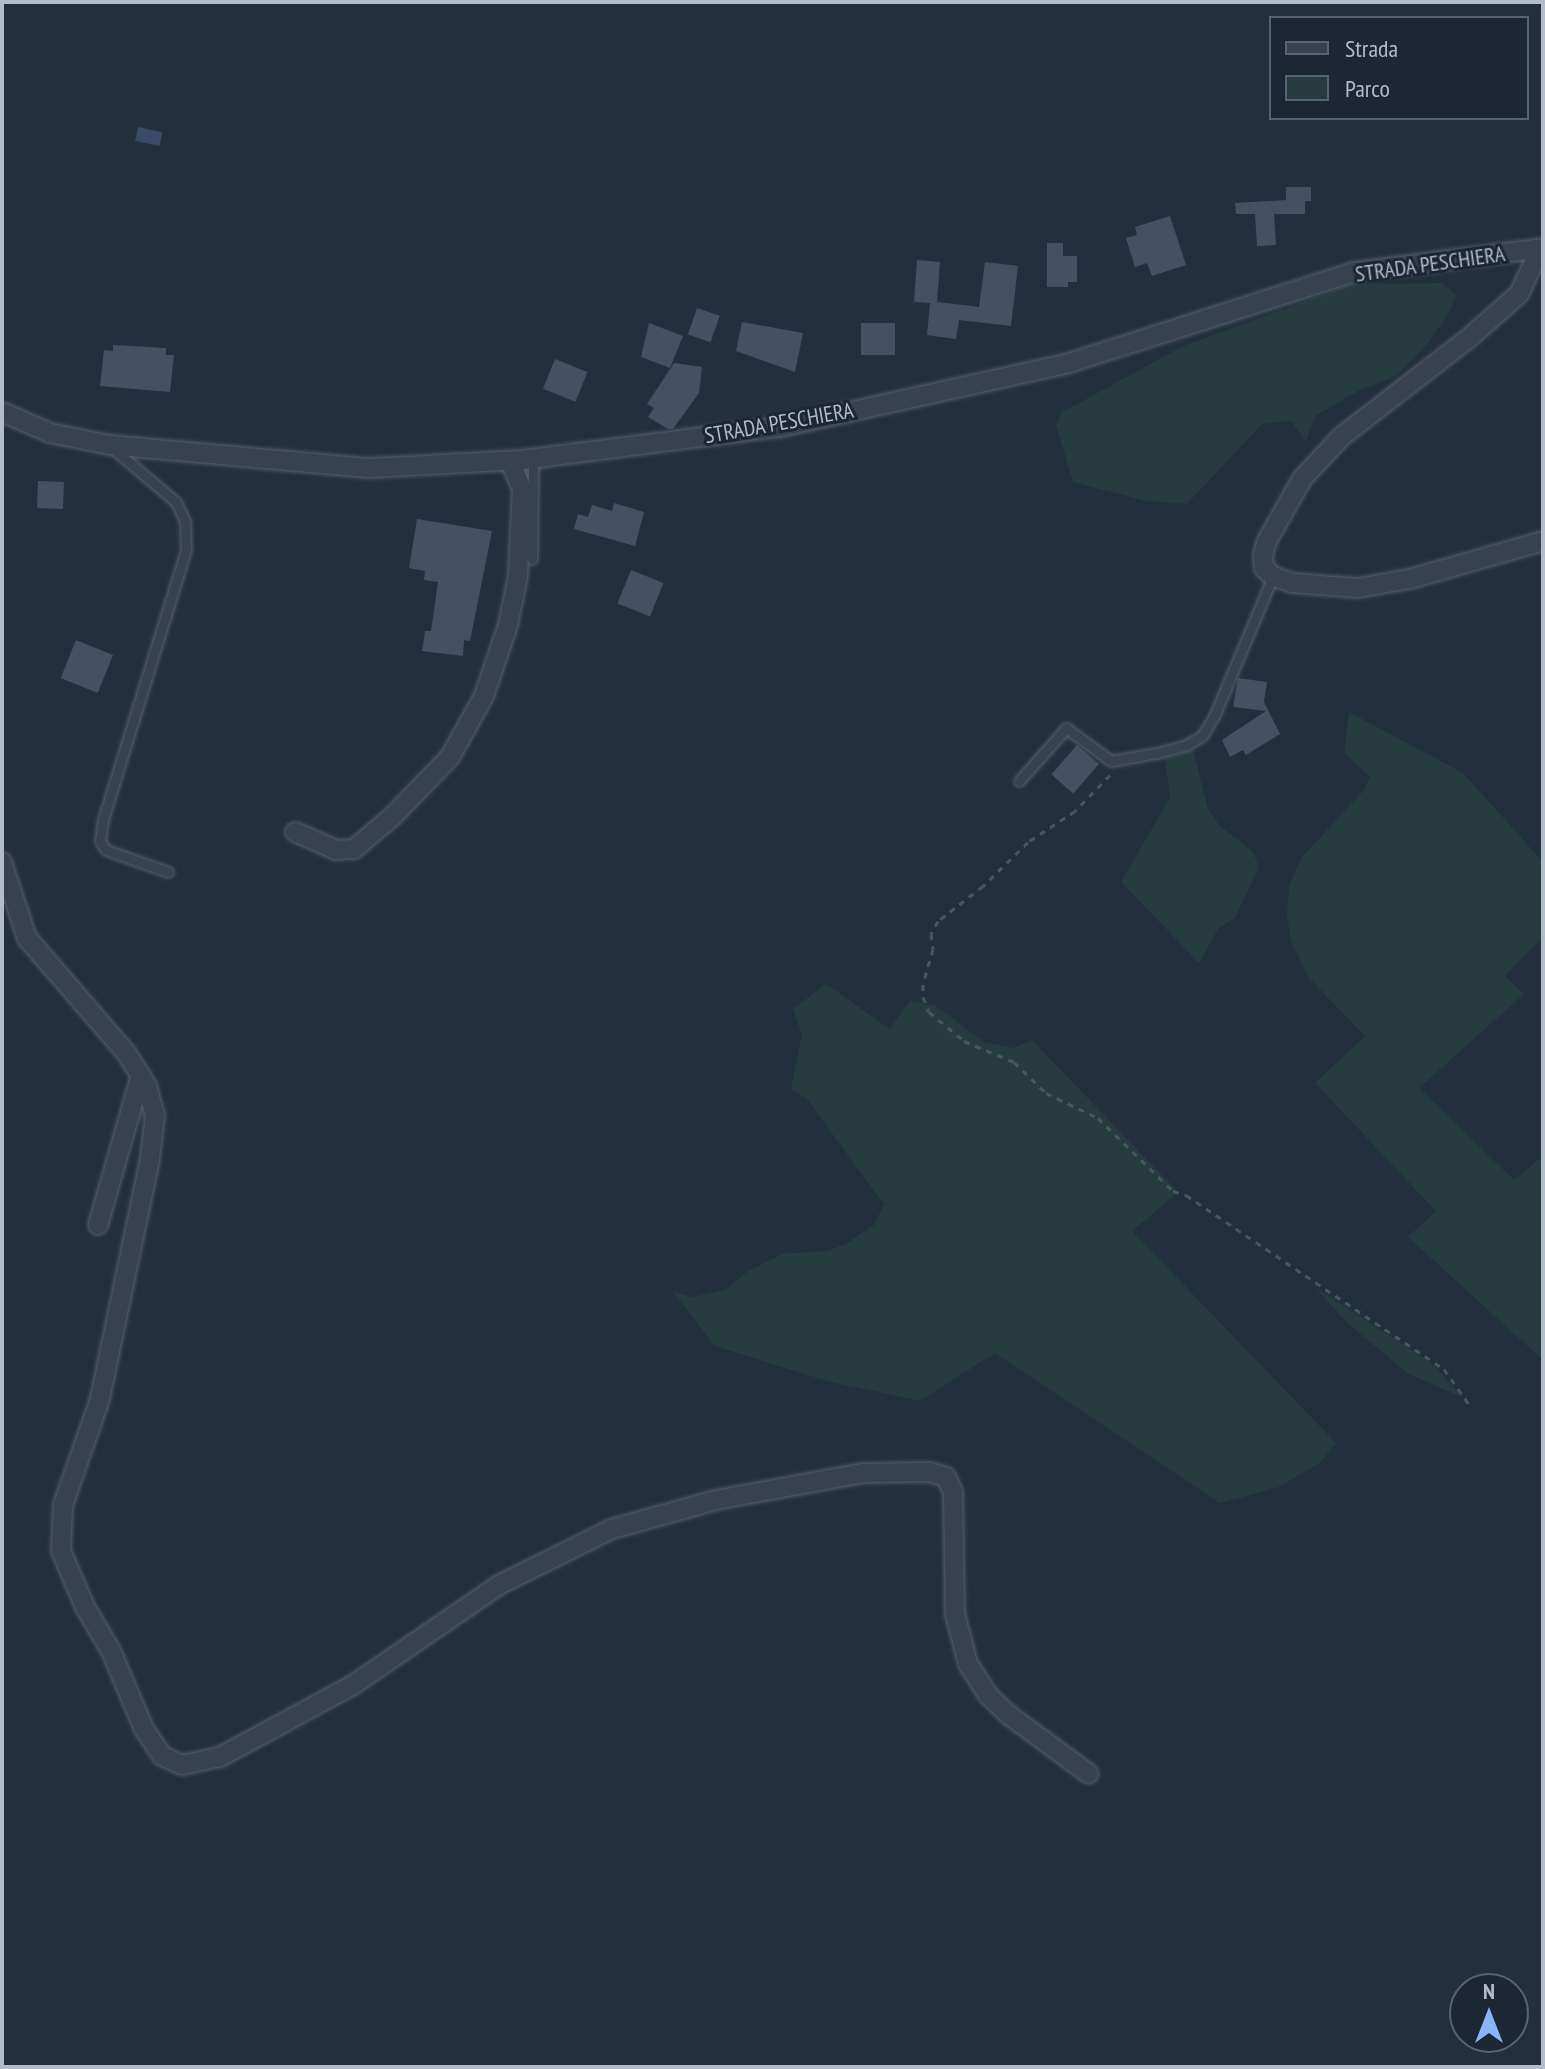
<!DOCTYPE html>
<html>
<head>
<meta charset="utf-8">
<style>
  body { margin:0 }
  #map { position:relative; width:1545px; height:2069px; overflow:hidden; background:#242f3e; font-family:"PT Sans Narrow",sans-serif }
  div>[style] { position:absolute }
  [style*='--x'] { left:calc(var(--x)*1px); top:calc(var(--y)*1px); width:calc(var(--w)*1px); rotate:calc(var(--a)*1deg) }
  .green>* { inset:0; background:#263c3f }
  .water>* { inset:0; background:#394c67; transform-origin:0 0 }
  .building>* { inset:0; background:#455162; transform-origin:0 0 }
  .path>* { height:3px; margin-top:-1.5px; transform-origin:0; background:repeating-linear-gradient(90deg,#44595c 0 6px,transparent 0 12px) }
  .roads { filter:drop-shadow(0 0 2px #565f6c) drop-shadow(0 0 2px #565f6c) }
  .service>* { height:9px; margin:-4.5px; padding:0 4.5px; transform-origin:4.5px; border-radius:4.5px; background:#38414e }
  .minor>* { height:18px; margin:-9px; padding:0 9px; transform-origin:9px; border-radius:9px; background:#38414e }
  span { translate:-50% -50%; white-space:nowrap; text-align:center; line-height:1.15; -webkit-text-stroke:6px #1d2633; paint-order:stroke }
  .street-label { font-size:22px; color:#b4bcc9 }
  .frame { position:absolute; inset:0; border:4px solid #b4bcc9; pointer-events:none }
  .legend { position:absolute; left:1269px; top:16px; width:260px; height:104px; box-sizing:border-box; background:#1d2633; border:2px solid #59626f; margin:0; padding:10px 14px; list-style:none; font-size:24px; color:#b4bcc9 }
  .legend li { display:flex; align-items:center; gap:16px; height:40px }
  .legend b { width:40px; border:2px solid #59626f }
  .north { position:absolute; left:1449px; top:1973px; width:80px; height:80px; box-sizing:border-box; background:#1d2633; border:2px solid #59626f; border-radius:50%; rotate:0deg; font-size:22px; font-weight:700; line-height:32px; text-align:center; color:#b4bcc9 }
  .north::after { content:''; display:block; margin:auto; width:28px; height:36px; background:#8ab4f8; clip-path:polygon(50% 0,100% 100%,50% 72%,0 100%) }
</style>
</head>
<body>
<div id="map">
  <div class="green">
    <div style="clip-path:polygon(1442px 283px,1457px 295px,1447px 316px,1423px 349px,1396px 376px,1358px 391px,1315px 416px,1306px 441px,1291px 421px,1262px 424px,1187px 504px,1146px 501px,1073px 482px,1056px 425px,1061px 413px,1183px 346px,1352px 284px)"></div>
    <div style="clip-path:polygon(1349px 712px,1463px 773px,1543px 862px,1543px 937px,1505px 976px,1524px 994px,1419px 1088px,1514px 1180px,1543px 1156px,1543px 1360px,1408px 1237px,1436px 1211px,1315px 1083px,1365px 1036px,1309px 978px,1291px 941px,1287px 916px,1289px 886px,1302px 857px,1364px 790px,1370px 777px,1344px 753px)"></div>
    <div style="clip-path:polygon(1193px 749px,1208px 809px,1219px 825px,1253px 852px,1259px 867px,1235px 918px,1218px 929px,1199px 963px,1121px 882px,1170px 798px,1165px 759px)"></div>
    <div style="clip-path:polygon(826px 984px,890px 1029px,910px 1001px,936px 1006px,984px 1042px,1013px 1048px,1032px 1040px,1178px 1192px,1132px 1231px,1336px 1443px,1321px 1462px,1279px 1487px,1220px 1503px,995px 1353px,920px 1401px,827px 1381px,715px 1346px,673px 1292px,693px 1297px,725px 1290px,748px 1271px,782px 1254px,827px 1251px,846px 1244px,874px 1225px,884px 1204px,806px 1098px,791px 1089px,802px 1034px,793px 1009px)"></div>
    <div style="clip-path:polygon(1315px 1287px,1434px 1365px,1463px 1398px,1407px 1373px,1344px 1320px)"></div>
  </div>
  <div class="water">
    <div style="left:138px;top:127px;width:25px;height:14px;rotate:12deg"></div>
  </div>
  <div class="building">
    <div style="clip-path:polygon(1286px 187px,1311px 187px,1311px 201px,1305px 201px,1305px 214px,1274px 214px,1276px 245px,1257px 246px,1255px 214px,1236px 214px,1235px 203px,1286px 200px)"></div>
    <div style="clip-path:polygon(1170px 216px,1186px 265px,1152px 276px,1147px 263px,1135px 267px,1126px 238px,1137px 235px,1135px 227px)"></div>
    <div style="clip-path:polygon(1047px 243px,1063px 243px,1063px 256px,1077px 256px,1077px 282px,1068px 282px,1068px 287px,1047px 287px)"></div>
    <div style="clip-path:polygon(917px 260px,940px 262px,937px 302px,979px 307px,985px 262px,1018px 266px,1011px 326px,959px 320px,956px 339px,927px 335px,930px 303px,914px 302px)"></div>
    <div style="left:697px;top:308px;width:24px;height:28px;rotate:19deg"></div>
    <div style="clip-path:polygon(742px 322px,803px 333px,795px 372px,736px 351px)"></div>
    <div style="clip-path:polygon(649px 323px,683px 336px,670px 368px,641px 357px)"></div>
    <div style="left:895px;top:323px;width:32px;height:34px;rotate:90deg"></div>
    <div style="clip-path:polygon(113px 345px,166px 348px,166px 355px,174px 355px,170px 392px,100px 386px,104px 350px,113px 351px)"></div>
    <div style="left:555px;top:359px;width:35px;height:32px;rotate:22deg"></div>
    <div style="clip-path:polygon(674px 363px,702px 367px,699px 393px,673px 429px,668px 429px,648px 417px,654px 408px,647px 404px)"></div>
    <div style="left:38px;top:481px;width:26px;height:27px;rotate:2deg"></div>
    <div style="clip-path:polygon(614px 503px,644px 512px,635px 546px,574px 529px,578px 514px,588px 517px,592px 505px,612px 511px)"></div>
    <div style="clip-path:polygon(417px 519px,492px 531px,470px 641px,464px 640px,463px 656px,422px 651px,425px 631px,431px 631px,438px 582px,424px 580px,425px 571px,409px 568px)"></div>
    <div style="left:631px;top:570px;width:35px;height:36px;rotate:22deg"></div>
    <div style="left:76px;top:640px;width:40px;height:41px;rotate:22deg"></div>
    <div style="clip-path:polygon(1238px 678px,1267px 682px,1264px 702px,1280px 734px,1246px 755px,1243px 750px,1230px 757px,1222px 740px,1266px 711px,1233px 707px)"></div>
    <div style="left:1077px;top:745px;width:29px;height:39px;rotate:41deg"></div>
  </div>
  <div class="path">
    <div style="--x:1110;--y:775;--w:50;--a:134.2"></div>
    <div style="--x:1075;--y:811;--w:56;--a:146.6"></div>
    <div style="--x:1028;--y:842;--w:63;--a:135.6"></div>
    <div style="--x:983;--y:886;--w:57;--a:142.1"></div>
    <div style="--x:938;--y:921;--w:15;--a:118"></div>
    <div style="--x:931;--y:934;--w:15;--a:82"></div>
    <div style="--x:933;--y:949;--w:36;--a:106"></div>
    <div style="--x:923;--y:984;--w:13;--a:90"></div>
    <div style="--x:923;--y:997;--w:16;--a:68"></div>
    <div style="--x:929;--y:1012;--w:45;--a:39.6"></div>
    <div style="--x:964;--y:1041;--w:54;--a:22.8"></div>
    <div style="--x:1014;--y:1062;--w:45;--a:44.1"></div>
    <div style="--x:1046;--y:1093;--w:58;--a:25.7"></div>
    <div style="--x:1098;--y:1118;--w:105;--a:44.2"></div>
    <div style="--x:1173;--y:1191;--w:14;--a:17"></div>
    <div style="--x:1186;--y:1195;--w:311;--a:34"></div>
    <div style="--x:1444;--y:1369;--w:47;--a:54.6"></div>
  </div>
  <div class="roads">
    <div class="service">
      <div style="--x:111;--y:447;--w:85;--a:40.2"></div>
      <div style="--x:176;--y:502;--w:21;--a:65"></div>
      <div style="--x:185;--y:521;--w:29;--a:88"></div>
      <div style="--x:186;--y:550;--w:282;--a:107.1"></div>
      <div style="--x:103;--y:820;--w:21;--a:98"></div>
      <div style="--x:100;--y:841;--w:11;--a:56"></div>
      <div style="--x:106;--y:850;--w:66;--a:19.5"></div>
      <div style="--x:532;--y:559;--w:100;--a:-89.4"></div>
      <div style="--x:1019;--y:781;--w:71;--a:-48.4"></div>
      <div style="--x:1066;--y:728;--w:56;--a:36.3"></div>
      <div style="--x:1111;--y:761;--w:47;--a:-9.9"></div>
      <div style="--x:1157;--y:753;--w:30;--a:-15"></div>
      <div style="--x:1186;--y:745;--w:18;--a:-29"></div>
      <div style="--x:1202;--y:736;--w:26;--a:-59"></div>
      <div style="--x:1215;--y:714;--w:150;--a:-67.2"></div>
    </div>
    <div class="minor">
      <div style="--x:1534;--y:249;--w:13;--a:90"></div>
      <div style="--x:1534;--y:262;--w:35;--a:115"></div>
      <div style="--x:1519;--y:294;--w:67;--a:138.7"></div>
      <div style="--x:1469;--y:338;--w:160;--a:142.3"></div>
      <div style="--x:1342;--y:436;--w:59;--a:132.9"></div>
      <div style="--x:1302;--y:479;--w:73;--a:119.4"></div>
      <div style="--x:1266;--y:543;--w:13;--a:103"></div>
      <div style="--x:1263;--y:556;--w:12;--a:85"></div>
      <div style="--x:1264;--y:568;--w:12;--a:42"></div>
      <div style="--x:1273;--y:576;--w:20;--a:20"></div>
      <div style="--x:1292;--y:583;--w:66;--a:4.3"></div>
      <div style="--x:1358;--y:588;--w:53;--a:-9.8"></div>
      <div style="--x:1410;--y:579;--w:138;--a:-15.9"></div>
      <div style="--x:2;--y:412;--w:52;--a:23.6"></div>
      <div style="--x:50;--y:433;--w:61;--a:11.3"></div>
      <div style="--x:110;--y:445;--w:261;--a:5.1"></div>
      <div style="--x:370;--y:468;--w:152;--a:-3"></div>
      <div style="--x:522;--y:460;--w:261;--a:-7.3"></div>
      <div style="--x:781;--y:427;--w:295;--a:-12.5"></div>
      <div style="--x:1069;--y:363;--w:299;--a:-17.7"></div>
      <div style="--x:1354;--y:272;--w:191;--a:-7.2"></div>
      <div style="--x:295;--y:832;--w:45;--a:23.7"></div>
      <div style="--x:336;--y:850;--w:18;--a:-3"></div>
      <div style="--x:354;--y:849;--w:51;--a:-40.2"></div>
      <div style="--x:393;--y:816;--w:82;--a:-46"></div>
      <div style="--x:450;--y:757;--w:70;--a:-60.9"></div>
      <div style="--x:484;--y:696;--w:75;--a:-71.3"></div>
      <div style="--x:508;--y:625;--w:50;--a:-78.5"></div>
      <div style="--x:518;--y:576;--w:87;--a:-87.4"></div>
      <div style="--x:522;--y:489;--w:30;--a:-113"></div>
      <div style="--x:2;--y:862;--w:80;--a:71.8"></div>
      <div style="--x:27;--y:938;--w:153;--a:49.2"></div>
      <div style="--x:127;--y:1054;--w:38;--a:58"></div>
      <div style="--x:147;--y:1086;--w:30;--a:75"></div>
      <div style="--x:155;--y:1115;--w:44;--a:96.5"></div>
      <div style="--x:150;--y:1159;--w:245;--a:101.8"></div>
      <div style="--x:100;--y:1399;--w:112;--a:109.2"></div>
      <div style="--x:63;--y:1505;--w:46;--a:92.5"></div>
      <div style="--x:61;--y:1551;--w:61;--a:66.8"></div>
      <div style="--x:85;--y:1607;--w:51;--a:59.4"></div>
      <div style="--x:111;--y:1651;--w:85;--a:67.1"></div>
      <div style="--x:144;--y:1729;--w:32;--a:56"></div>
      <div style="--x:162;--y:1756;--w:22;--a:24"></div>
      <div style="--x:182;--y:1765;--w:39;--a:-12"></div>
      <div style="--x:220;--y:1757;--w:151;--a:-28.4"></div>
      <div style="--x:353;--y:1685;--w:177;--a:-34.4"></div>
      <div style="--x:499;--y:1585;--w:126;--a:-26.4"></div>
      <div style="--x:612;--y:1529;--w:108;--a:-15.6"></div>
      <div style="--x:716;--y:1500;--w:149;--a:-10.4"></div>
      <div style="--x:863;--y:1473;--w:66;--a:-0.9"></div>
      <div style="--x:929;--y:1472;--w:18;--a:16"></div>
      <div style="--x:946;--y:1477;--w:17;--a:65"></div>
      <div style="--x:953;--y:1492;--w:122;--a:89.1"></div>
      <div style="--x:955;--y:1614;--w:52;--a:75.4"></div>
      <div style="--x:968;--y:1664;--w:37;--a:57"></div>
      <div style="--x:988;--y:1695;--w:29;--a:44"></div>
      <div style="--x:1009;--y:1715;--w:99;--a:36.4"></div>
      <div style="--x:98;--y:1225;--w:156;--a:-74"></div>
    </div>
  </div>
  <div class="street-label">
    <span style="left:1430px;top:264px;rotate:-8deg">STRADA PESCHIERA</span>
    <span style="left:779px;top:423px;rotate:-10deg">STRADA PESCHIERA</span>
  </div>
  <div class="frame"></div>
  <ul class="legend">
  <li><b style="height:10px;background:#38414e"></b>Strada</li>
  <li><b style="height:22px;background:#263c3f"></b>Parco</li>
  </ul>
  <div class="north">N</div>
</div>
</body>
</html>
